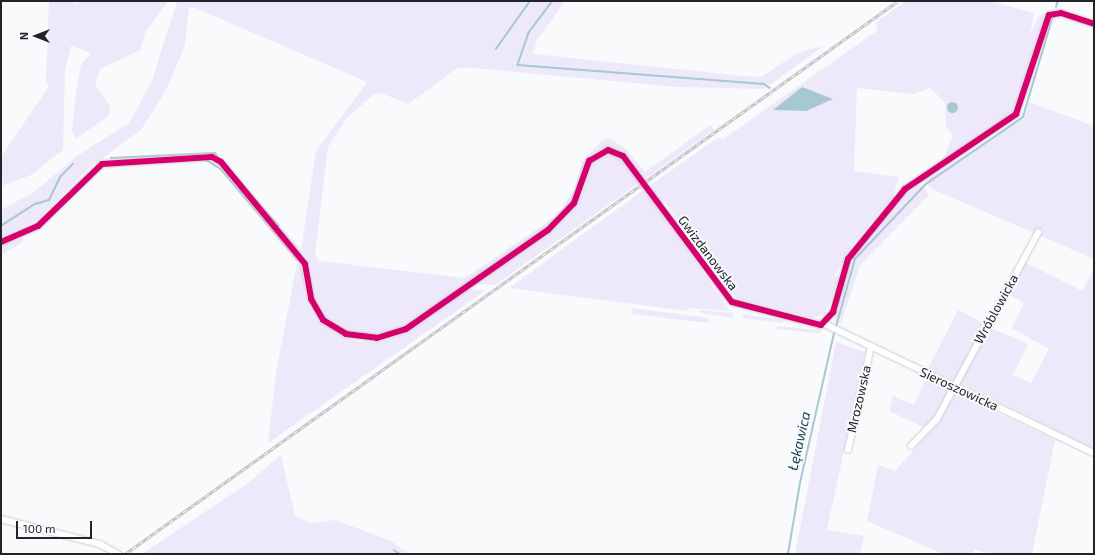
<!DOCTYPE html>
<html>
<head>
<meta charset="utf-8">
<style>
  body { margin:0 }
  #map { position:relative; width:1095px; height:555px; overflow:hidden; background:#f8fafc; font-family:"Exo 2",sans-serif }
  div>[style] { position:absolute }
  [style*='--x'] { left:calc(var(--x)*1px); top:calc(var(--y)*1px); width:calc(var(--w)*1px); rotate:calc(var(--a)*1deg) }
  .green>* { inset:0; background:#eee8fb; transform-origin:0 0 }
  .water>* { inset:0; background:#a8c8d1 }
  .round { border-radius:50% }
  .stream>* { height:1.5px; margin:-0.75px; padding:0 0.75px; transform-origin:0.75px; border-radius:0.75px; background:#a8c8d1 }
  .roads { filter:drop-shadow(0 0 1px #ccced1) drop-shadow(0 0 1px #ccced1) }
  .minor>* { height:5.5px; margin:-2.75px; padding:0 2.75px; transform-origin:2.75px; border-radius:2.75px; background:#fefeff }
  .rail>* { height:3px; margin-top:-1.5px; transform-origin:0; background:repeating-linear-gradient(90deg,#f7f9fd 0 4.5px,#bebebf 0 9px); box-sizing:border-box; border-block:1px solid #bebebf }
  .cycleway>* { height:6px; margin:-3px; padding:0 3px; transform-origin:3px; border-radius:3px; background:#d6006c }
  span { translate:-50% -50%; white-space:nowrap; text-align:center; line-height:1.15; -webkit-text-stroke:4px #f7f9fd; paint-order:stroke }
  .street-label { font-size:13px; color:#222427 }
  .water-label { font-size:14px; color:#143d48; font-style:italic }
  .frame { position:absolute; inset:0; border:2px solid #222427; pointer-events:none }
  .north { position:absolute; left:16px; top:16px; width:40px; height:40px; -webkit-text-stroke:3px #f7f9fd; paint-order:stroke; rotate:270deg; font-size:11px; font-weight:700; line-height:16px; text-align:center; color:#222427 }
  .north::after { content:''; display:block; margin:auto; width:14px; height:18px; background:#222427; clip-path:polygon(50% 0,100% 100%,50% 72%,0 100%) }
  .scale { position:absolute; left:16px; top:521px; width:76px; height:18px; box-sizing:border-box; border:2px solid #222427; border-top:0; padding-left:5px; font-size:12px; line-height:14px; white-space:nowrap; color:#222427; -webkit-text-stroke:3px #f7f9fd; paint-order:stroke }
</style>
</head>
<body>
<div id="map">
  <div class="green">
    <div style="clip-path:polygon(49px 1px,75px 1px,77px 5px,79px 1px,168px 1px,145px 33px,140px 50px,100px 69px,95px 84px,110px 106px,109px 115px,76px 139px,72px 131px,76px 92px,81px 65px,91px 53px,71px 46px,65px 70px,63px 150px,31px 175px,1px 186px,1px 157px,49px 86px,46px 81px)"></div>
    <div style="clip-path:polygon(177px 1px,565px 1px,537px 40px,533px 54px,744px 76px,761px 77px,798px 53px,825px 45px,764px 89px,677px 87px,474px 68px,457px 68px,408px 104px,381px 93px,374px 94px,346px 119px,328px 147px,315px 253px,319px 261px,465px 278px,558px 215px,575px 188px,582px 163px,602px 140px,610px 138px,627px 150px,645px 172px,710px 125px,714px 130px,644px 180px,618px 149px,593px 153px,584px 165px,572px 201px,547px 228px,405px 327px,376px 336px,346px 331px,324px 318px,315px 306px,309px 264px,276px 226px,278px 223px,301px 250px,316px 151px,367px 82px,196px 8px,189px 7px,185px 45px,167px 88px,141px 130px,89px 168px,35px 222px,1px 237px,1px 210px,34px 192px,77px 156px,129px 123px,152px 81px)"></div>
    <div style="clip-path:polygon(906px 1px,989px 1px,1034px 13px,1030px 36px,1039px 15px,1047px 13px,1014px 112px,950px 157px,945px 156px,953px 134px,946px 127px,945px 102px,930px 88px,914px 94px,857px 88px,854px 171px,899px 177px,893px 197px,852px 245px,834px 277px,839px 276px,838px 281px,825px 314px,814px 318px,738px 299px,718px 277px,665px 202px,662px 204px,649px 186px,719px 137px,722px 140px,878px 30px,875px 23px)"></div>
    <div style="clip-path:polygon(1029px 102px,1094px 126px,1094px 259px,932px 189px,924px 181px,1024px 118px)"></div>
    <div style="clip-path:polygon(605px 154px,614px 154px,627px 165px,639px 183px,495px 285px,476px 284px,547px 235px,568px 215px,581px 197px,593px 161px)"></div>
    <div style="clip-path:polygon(921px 184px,929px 195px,860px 265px,841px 323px,834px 321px,849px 262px,904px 194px)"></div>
    <div style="clip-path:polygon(645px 189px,730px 311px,689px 308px,688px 311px,509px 288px)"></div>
    <div style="clip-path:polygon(23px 237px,23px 242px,1px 255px,1px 245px)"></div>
    <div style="clip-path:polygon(1024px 262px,1082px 291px,1094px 269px,1094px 449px,959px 383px,991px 328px,1028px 344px,1013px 375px,1031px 383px,1049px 349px,1012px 328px,1024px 303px,1007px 293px)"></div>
    <div style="clip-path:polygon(297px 263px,303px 270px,306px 301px,318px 321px,350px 340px,363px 342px,388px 340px,402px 334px,469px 289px,485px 291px,268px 443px,276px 372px)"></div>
    <div style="clip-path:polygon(632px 308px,663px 312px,710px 318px,708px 323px,632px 314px)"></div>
    <div style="clip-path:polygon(700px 310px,733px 313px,732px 318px,700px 313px)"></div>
    <div style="left:958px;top:310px;width:29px;height:65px;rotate:27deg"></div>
    <div style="clip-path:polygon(743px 314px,783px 320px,784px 323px,743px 318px)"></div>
    <div style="left:777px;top:326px;width:44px;height:3px;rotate:6deg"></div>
    <div style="clip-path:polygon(836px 342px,865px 352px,827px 530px,864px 536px,860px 554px,795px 554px)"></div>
    <div style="clip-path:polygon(926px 379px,948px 390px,936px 417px,925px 428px,889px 411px,893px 396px,914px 405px)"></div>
    <div style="clip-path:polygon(956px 393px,1055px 440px,1032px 554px,990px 554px,974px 549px,973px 554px,944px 554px,867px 521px,878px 465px,895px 471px,934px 427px)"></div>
    <div style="clip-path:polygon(281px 455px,295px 516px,310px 523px,335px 520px,391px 541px,408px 554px,142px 554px,247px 484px)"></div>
  </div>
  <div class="water">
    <div style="clip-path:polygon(802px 87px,833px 99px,806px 111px,773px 110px)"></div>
    <div class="round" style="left:946.5px;top:101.5px;width:11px;height:11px"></div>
  </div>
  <div class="stream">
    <div style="--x:553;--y:1;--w:40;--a:127"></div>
    <div style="--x:529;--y:33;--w:34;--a:109"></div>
    <div style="--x:518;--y:65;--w:247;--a:4.4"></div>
    <div style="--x:764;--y:84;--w:7;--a:34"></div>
    <div style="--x:1056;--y:7;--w:6;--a:-72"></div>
    <div style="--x:496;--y:49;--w:59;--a:-54.7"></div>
    <div style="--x:111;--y:158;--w:104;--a:-2.8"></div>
    <div style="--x:215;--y:153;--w:97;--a:48.8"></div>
    <div style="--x:206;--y:160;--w:17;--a:31"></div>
    <div style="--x:221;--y:169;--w:118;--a:49.8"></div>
    <div style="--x:1;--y:226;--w:40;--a:-32.9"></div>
    <div style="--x:35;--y:204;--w:15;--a:-16"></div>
    <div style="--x:49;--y:200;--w:25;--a:-64"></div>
    <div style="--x:60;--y:177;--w:18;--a:-45"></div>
    <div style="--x:836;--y:327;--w:71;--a:-74.4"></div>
    <div style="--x:855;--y:259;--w:103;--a:-46.6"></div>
    <div style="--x:926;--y:184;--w:118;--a:-34.6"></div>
    <div style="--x:1023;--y:117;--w:105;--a:-73.5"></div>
    <div style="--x:394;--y:550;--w:7;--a:34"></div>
    <div style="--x:788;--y:554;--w:72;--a:-80.4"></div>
    <div style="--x:800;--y:483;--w:154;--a:-77.2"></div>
  </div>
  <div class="roads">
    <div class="minor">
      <div style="--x:1;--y:242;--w:40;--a:-23.4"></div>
      <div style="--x:38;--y:226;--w:89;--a:-44.1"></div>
      <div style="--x:102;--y:164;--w:110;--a:-3.6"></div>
      <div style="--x:212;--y:157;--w:10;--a:29"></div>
      <div style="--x:221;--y:162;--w:132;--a:50.5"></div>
      <div style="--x:305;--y:264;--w:36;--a:80"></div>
      <div style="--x:311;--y:299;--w:24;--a:60"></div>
      <div style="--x:323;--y:320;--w:27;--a:31"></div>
      <div style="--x:346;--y:334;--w:31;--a:7"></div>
      <div style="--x:377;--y:338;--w:30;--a:-17"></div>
      <div style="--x:406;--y:329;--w:173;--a:-34.9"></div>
      <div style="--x:548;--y:230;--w:37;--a:-46"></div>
      <div style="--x:574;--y:203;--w:45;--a:-70.3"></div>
      <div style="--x:589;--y:161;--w:22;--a:-30"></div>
      <div style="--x:608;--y:150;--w:16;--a:22"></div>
      <div style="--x:623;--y:156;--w:182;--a:53.3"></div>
      <div style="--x:732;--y:302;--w:92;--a:14.5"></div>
      <div style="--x:821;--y:325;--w:18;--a:-47"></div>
      <div style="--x:833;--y:312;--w:55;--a:-74.2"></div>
      <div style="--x:848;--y:259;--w:90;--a:-50.8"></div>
      <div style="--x:905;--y:189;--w:134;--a:-34"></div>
      <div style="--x:1016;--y:114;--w:104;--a:-71.6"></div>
      <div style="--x:1049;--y:15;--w:12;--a:-9"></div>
      <div style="--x:1061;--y:13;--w:35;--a:18"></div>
      <div style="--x:825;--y:324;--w:298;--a:25.6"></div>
      <div style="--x:911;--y:446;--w:37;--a:-46"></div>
      <div style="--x:937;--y:419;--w:212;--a:-61.5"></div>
      <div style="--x:848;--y:450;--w:106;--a:-77.4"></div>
      <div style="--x:1;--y:519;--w:102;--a:14.2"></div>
      <div style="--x:100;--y:544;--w:21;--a:29"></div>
    </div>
  </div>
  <div class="rail">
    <div style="--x:125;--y:554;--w:950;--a:-35.58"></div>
  </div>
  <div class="cycleway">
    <div style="--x:1;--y:242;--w:40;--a:-23.4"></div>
    <div style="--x:38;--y:226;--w:89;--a:-44.1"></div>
    <div style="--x:102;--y:164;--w:110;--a:-3.6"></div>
    <div style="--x:212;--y:157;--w:10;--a:29"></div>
    <div style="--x:221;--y:162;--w:132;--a:50.5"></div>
    <div style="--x:305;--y:264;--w:36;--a:80"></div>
    <div style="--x:311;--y:299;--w:24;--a:60"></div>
    <div style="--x:323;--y:320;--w:27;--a:31"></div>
    <div style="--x:346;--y:334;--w:31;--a:7"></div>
    <div style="--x:377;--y:338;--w:30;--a:-17"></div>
    <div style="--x:406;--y:329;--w:173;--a:-34.9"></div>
    <div style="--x:548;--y:230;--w:37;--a:-46"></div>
    <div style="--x:574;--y:203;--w:45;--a:-70.3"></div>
    <div style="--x:589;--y:161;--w:22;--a:-30"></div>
    <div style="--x:608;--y:150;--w:16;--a:22"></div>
    <div style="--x:623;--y:156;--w:182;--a:53.3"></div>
    <div style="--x:732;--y:302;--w:92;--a:14.5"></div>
    <div style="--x:821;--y:325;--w:18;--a:-47"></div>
    <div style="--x:833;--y:312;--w:55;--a:-74.2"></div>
    <div style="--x:848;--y:259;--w:90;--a:-50.8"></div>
    <div style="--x:905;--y:189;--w:134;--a:-34"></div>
    <div style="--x:1016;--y:114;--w:104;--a:-71.6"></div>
    <div style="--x:1049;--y:15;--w:12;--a:-9"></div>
    <div style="--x:1061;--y:13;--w:35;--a:18"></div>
  </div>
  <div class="street-label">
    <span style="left:708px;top:253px;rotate:53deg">Gwizdanowska</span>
    <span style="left:996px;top:309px;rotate:-61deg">Wróblowicka</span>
    <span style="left:959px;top:389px;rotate:25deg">Sieroszowicka</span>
    <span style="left:859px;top:399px;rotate:-77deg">Mrozowska</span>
  </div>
  <div class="water-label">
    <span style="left:799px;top:441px;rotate:-77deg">Łękawica</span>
  </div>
  <div class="frame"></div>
  <div class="north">N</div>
  <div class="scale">100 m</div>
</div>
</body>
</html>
